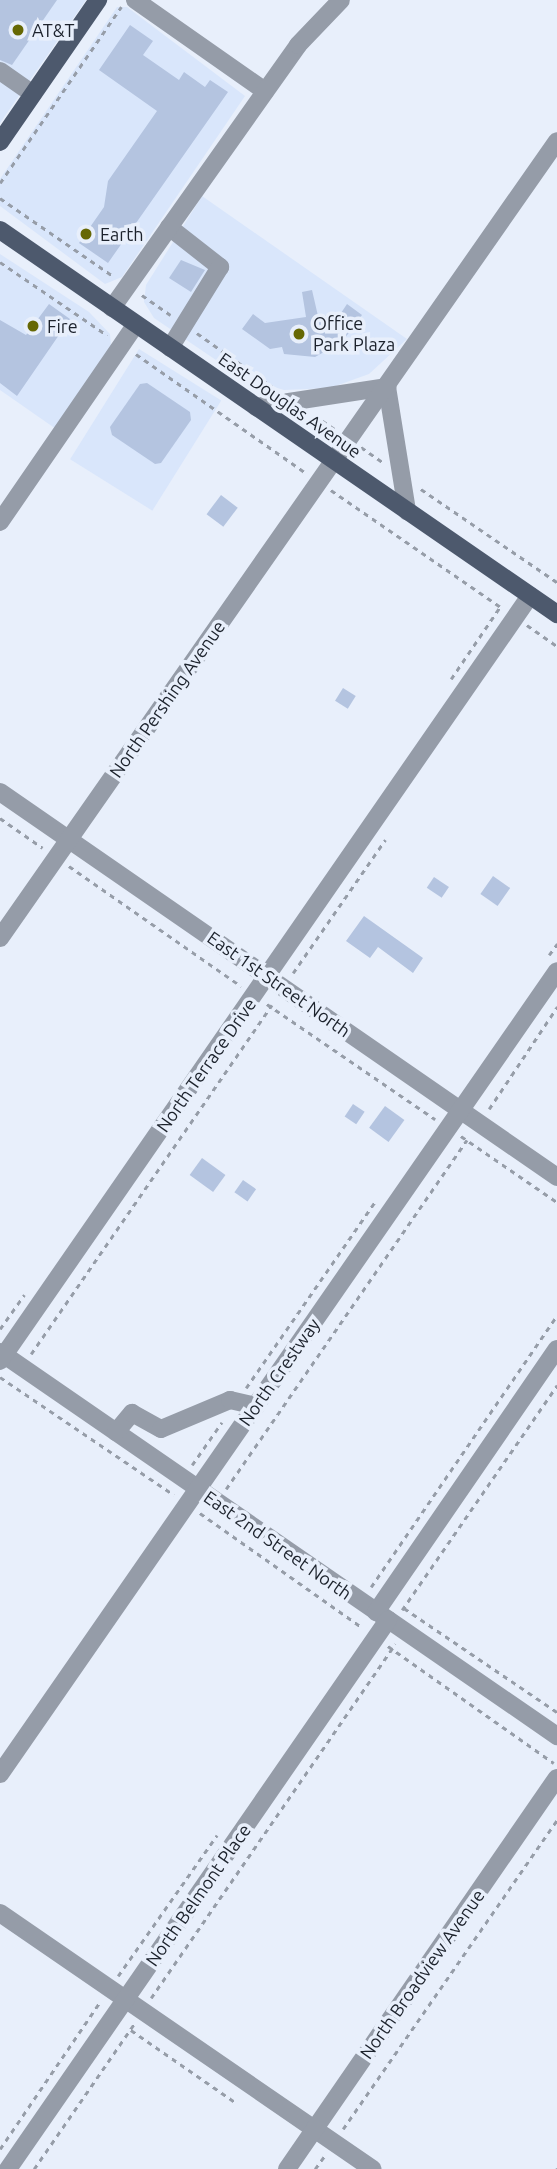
<!DOCTYPE html>
<html>
<head>
<meta charset="utf-8">
<style>
  body { margin:0 }
  #map { position:relative; width:557px; height:2169px; overflow:hidden; background:#e8effb; font-family:Ubuntu,sans-serif }
  div>[style] { position:absolute }
  [style*='--x'] { left:calc(var(--x)*1px); top:calc(var(--y)*1px); width:calc(var(--w)*1px); rotate:calc(var(--a)*1deg) }
  .built>* { inset:0; background:#d9e6fb; transform-origin:0 0 }
  .building>* { inset:0; background:#b4c4e0; transform-origin:0 0 }
  .path>* { height:2.5px; margin-top:-1.25px; transform-origin:0; background:repeating-linear-gradient(90deg,#969da8 0 5px,transparent 0 10px) }
  .minor>* { height:18px; margin:-9px; padding:0 9px; transform-origin:9px; border-radius:9px; background:#959ca8 }
  .major>* { height:18px; margin:-9px; padding:0 9px; transform-origin:9px; border-radius:9px; background:#4d596d }
  .dots>* { width:19px; height:19px; translate:-50% -50%; box-sizing:border-box; border:4px solid #e8effb; border-radius:50% }
  span { translate:-50% -50%; white-space:nowrap; text-align:center; line-height:1.15; -webkit-text-stroke:7px #e8effb; paint-order:stroke }
  .poi-label { font-size:18px; color:#1c222c }
  .left { translate:0 -50%; text-align:left }
  .street-label { font-size:18px; color:#1c222c }
</style>
</head>
<body>
<div id="map">
  <div class="built">
    <div style="clip-path:polygon(0 0,86px 0,0 123px)"></div>
    <div style="clip-path:polygon(117px 7px,127px 7px,245px 96px,122px 277px,105px 284px,0 206px,0 179px)"></div>
    <div style="clip-path:polygon(202px 196px,407px 339px,369px 374px,330px 388px,284px 390px,241px 377px,154px 318px,144px 302px,146px 285px)"></div>
    <div style="clip-path:polygon(0 254px,89px 312px,110px 334px,111px 346px,56px 429px,0 390px)"></div>
    <div style="left:139px;top:349px;width:97px;height:130px;rotate:32deg"></div>
  </div>
  <div class="building">
    <div style="clip-path:polygon(0 0,57px 0,12px 65px,0 60px)"></div>
    <div style="clip-path:polygon(130px 25px,153px 41px,143px 55px,179px 80px,184px 72px,205px 87px,210px 80px,228px 92px,108px 263px,79px 243px,104px 207px,108px 181px,157px 111px,99px 70px)"></div>
    <div style="clip-path:polygon(181px 260px,205px 270px,191px 292px,169px 278px)"></div>
    <div style="clip-path:polygon(312px 290px,318px 316px,341px 313px,347px 304px,362px 315px,345px 338px,332px 339px,333px 347px,315px 357px,284px 354px,282px 347px,270px 349px,242px 329px,253px 314px,265px 323px,306px 317px,302px 292px)"></div>
    <div style="clip-path:polygon(49px 304px,70px 319px,17px 396px,0 383px,0 320px,26px 335px)"></div>
    <div style="clip-path:polygon(147px 383px,190px 412px,191px 420px,161px 463px,155px 464px,112px 435px,110px 427px,140px 384px)"></div>
    <div style="left:221px;top:495px;width:21px;height:24px;rotate:37deg"></div>
    <div style="left:343px;top:688px;width:15px;height:15px;rotate:32deg"></div>
    <div style="left:493px;top:876px;width:21px;height:22px;rotate:35deg"></div>
    <div style="left:434px;top:877px;width:18px;height:13px;rotate:34deg"></div>
    <div style="clip-path:polygon(364px 916px,423px 958px,413px 973px,378px 947px,370px 958px,346px 941px)"></div>
    <div style="left:353px;top:1104px;width:14px;height:15px;rotate:34deg"></div>
    <div style="left:385px;top:1106px;width:24px;height:27px;rotate:36deg"></div>
    <div style="left:202px;top:1158px;width:29px;height:21px;rotate:36deg"></div>
    <div style="left:243px;top:1180px;width:16px;height:15px;rotate:35deg"></div>
  </div>
  <div class="path">
    <div style="--x:0;--y:183;--w:214;--a:-55.5"></div>
    <div style="--x:0;--y:198;--w:137;--a:34.6"></div>
    <div style="--x:0;--y:262;--w:130;--a:34.3"></div>
    <div style="--x:142;--y:295;--w:35;--a:35"></div>
    <div style="--x:197;--y:333;--w:95;--a:35.5"></div>
    <div style="--x:136;--y:354;--w:208;--a:35"></div>
    <div style="--x:314;--y:415;--w:25;--a:34"></div>
    <div style="--x:361;--y:447;--w:28;--a:35"></div>
    <div style="--x:421;--y:489;--w:165;--a:34.4"></div>
    <div style="--x:331;--y:490;--w:208;--a:34.6"></div>
    <div style="--x:527;--y:625;--w:37;--a:35"></div>
    <div style="--x:451;--y:679;--w:87;--a:-55.8"></div>
    <div style="--x:0;--y:818;--w:52;--a:34.9"></div>
    <div style="--x:69;--y:866;--w:210;--a:34.9"></div>
    <div style="--x:549;--y:955;--w:14;--a:-54"></div>
    <div style="--x:293;--y:973;--w:162;--a:-55.3"></div>
    <div style="--x:267;--y:1004;--w:204;--a:34.4"></div>
    <div style="--x:489;--y:1109;--w:123;--a:-56.3"></div>
    <div style="--x:461;--y:1136;--w:116;--a:34.5"></div>
    <div style="--x:0;--y:1329;--w:42;--a:-54.8"></div>
    <div style="--x:31;--y:1354;--w:424;--a:-55.4"></div>
    <div style="--x:0;--y:1377;--w:210;--a:34.1"></div>
    <div style="--x:246;--y:1388;--w:229;--a:-55.3"></div>
    <div style="--x:192;--y:1465;--w:52;--a:-55.1"></div>
    <div style="--x:226;--y:1489;--w:424;--a:-55.4"></div>
    <div style="--x:200;--y:1513;--w:199;--a:35.2"></div>
    <div style="--x:371;--y:1587;--w:330;--a:-55.6"></div>
    <div style="--x:404;--y:1608;--w:185;--a:34.2"></div>
    <div style="--x:402;--y:1610;--w:273;--a:-55.4"></div>
    <div style="--x:388;--y:1646;--w:203;--a:35.2"></div>
    <div style="--x:118;--y:1976;--w:172;--a:-54.9"></div>
    <div style="--x:151;--y:1998;--w:430;--a:-55.4"></div>
    <div style="--x:131;--y:2030;--w:126;--a:34.7"></div>
    <div style="--x:343;--y:2129;--w:376;--a:-55.3"></div>
    <div style="--x:0;--y:2149;--w:178;--a:-55.8"></div>
    <div style="--x:34;--y:2169;--w:176;--a:-55.4"></div>
    <div style="--x:315;--y:2169;--w:17;--a:-54"></div>
    <div style="--x:557;--y:2169;--w:1;--a:-90"></div>
  </div>
  <div class="minor">
    <div style="--x:135;--y:0;--w:159;--a:35"></div>
    <div style="--x:0;--y:71;--w:40;--a:34.9"></div>
    <div style="--x:169;--y:227;--w:65;--a:38.1"></div>
    <div style="--x:220;--y:267;--w:95;--a:121.7"></div>
    <div style="--x:112;--y:308;--w:322;--a:-54.7"></div>
    <div style="--x:298;--y:45;--w:62;--a:-46.3"></div>
    <div style="--x:256;--y:407;--w:133;--a:-8.7"></div>
    <div style="--x:387;--y:387;--w:126;--a:80.8"></div>
    <div style="--x:0;--y:522;--w:240;--a:-55.5"></div>
    <div style="--x:0;--y:792;--w:677;--a:34.65"></div>
    <div style="--x:0;--y:938;--w:972;--a:-55.05"></div>
    <div style="--x:0;--y:1352;--w:677;--a:34.58"></div>
    <div style="--x:0;--y:1361;--w:931;--a:-55.29"></div>
    <div style="--x:116;--y:1432;--w:25;--a:-50"></div>
    <div style="--x:132;--y:1413;--w:33;--a:29"></div>
    <div style="--x:161;--y:1429;--w:75;--a:-22.8"></div>
    <div style="--x:230;--y:1400;--w:27;--a:13"></div>
    <div style="--x:376;--y:1612;--w:319;--a:-55.5"></div>
    <div style="--x:0;--y:1774;--w:977;--a:-55.25"></div>
    <div style="--x:0;--y:1913;--w:452;--a:34.5"></div>
    <div style="--x:8;--y:2169;--w:668;--a:-55.31"></div>
    <div style="--x:287;--y:2169;--w:475;--a:-55.4"></div>
  </div>
  <div class="major">
    <div style="--x:0;--y:142;--w:173;--a:-55.4"></div>
    <div style="--x:0;--y:230;--w:677;--a:34.58"></div>
  </div>
  <div class="dots">
    <div style="left:18px;top:30px;background:#666804"></div>
    <div style="left:86px;top:234px;background:#666804"></div>
    <div style="left:33px;top:326px;background:#666804"></div>
    <div style="left:299px;top:334px;background:#666804"></div>
  </div>
  <div class="poi-label">
    <span class="left" style="left:32px;top:30px">AT&amp;T</span>
    <span class="left" style="left:100px;top:234px">Earth</span>
    <span class="left" style="left:313px;top:334px">Office<br>Park Plaza</span>
    <span class="left" style="left:47px;top:326px">Fire</span>
  </div>
  <div class="street-label">
    <span style="left:290px;top:405px;rotate:35deg">East Douglas Avenue</span>
    <span style="left:167px;top:699px;rotate:-55deg">North Pershing Avenue</span>
    <span style="left:279px;top:984px;rotate:35deg">East 1st Street North</span>
    <span style="left:206px;top:1065px;rotate:-55deg">North Terrace Drive</span>
    <span style="left:279px;top:1372px;rotate:-55deg">North Crestway</span>
    <span style="left:278px;top:1545px;rotate:35deg">East 2nd Street North</span>
    <span style="left:198px;top:1895px;rotate:-55deg">North Belmont Place</span>
    <span style="left:422px;top:1974px;rotate:-55deg">North Broadview Avenue</span>
  </div>
</div>
</body>
</html>
